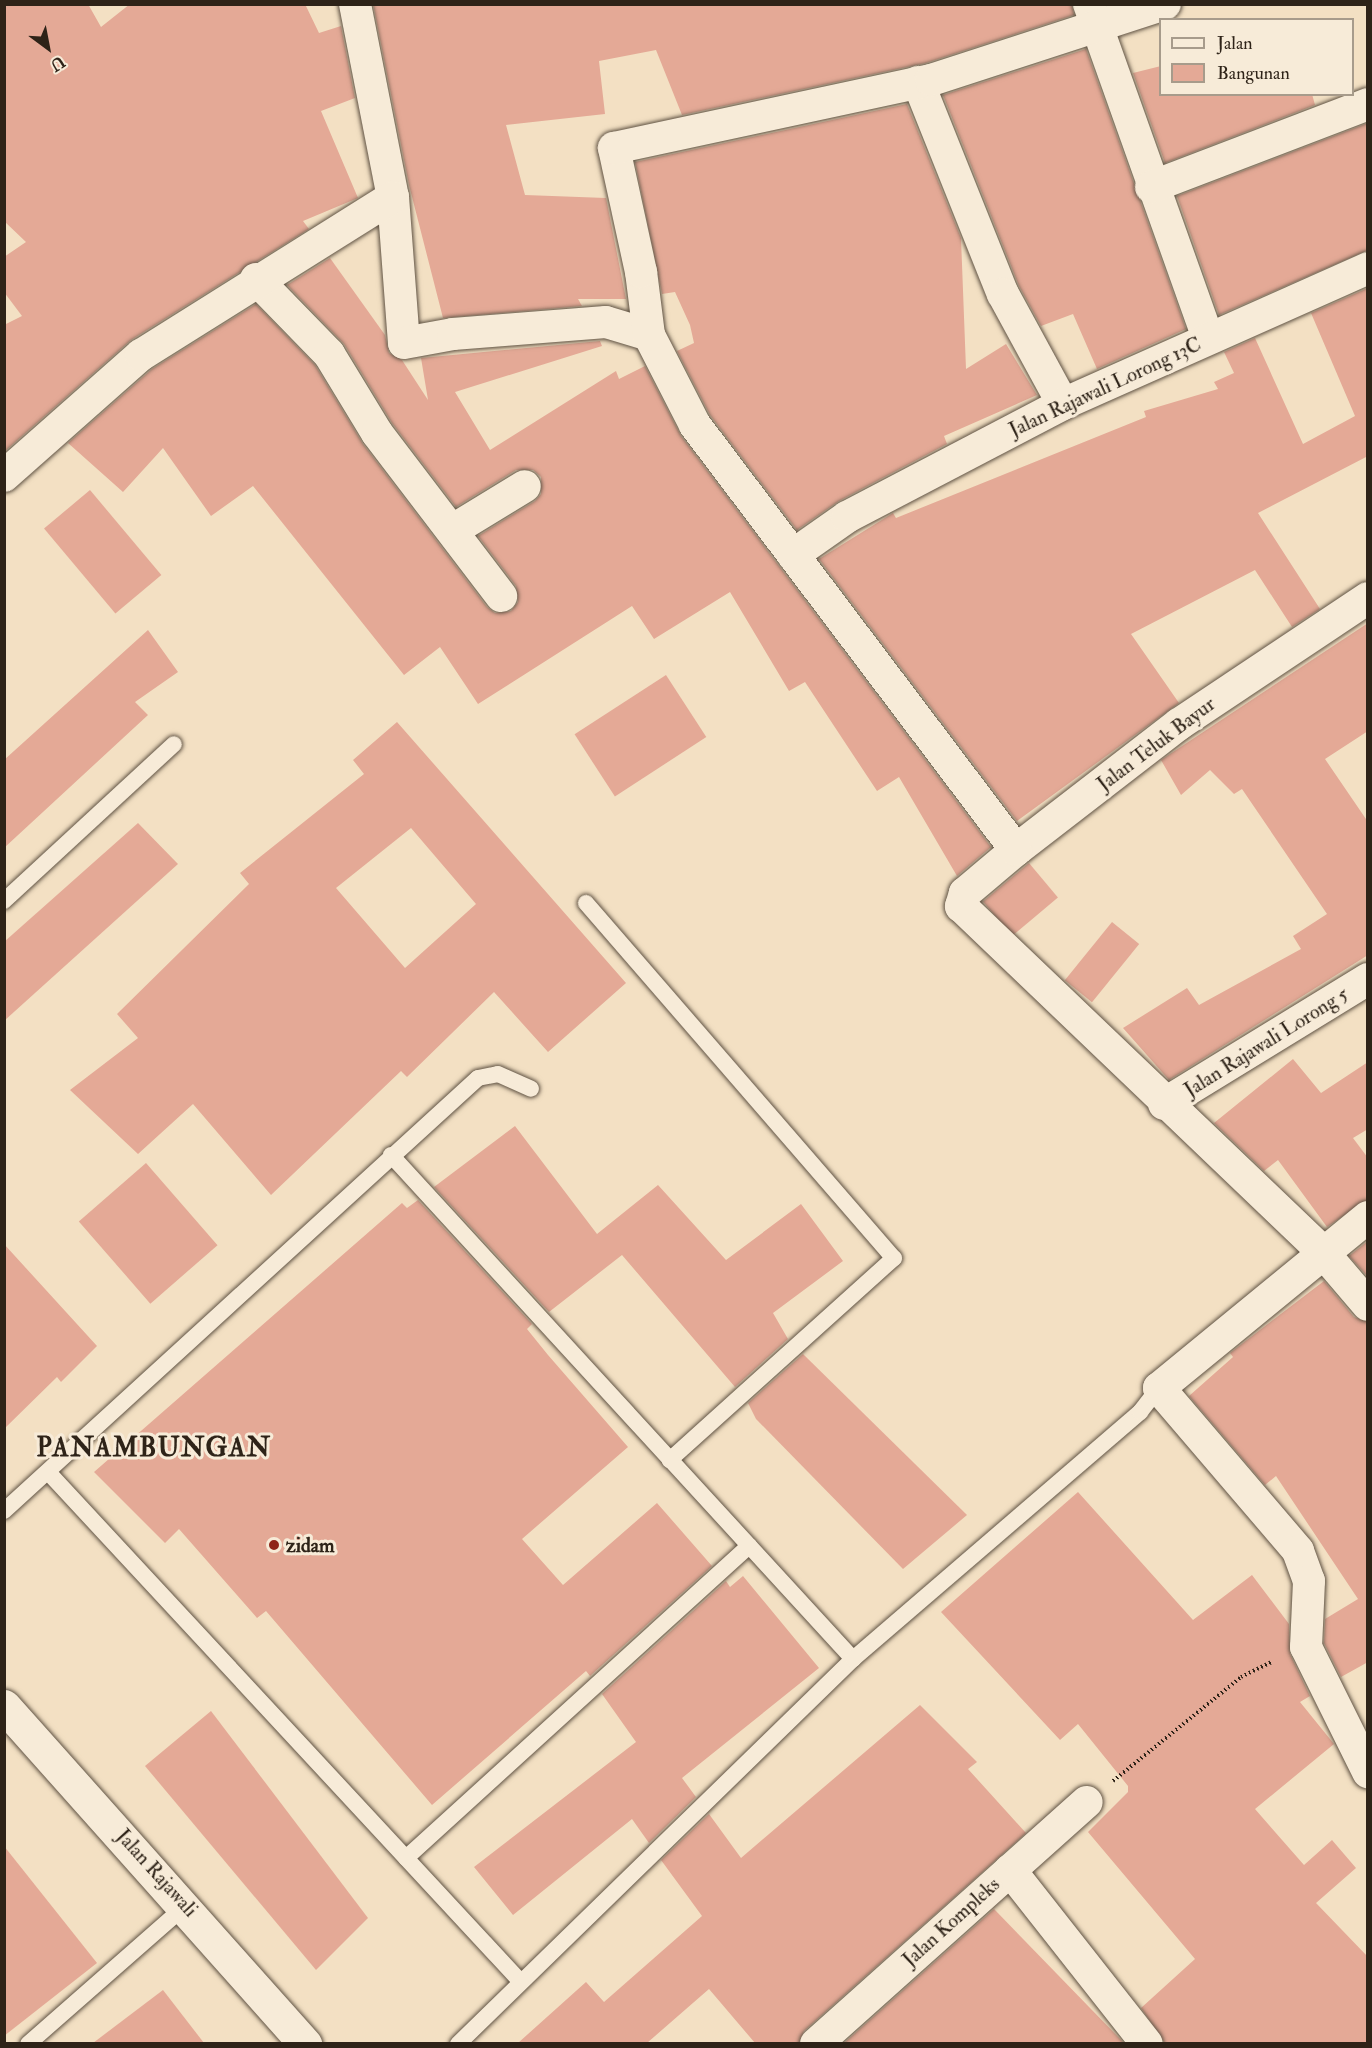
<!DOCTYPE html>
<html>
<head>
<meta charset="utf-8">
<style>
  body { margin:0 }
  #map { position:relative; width:1372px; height:2048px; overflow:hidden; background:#f3e0c3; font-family:"IM FELL Double Pica",serif }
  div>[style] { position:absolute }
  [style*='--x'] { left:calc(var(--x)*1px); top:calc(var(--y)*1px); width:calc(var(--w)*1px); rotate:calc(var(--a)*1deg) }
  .building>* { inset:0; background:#e4a996; transform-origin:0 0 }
  .path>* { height:4px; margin-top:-2px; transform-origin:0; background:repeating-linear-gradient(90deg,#2e2318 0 1.5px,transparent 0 4.5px) }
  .roads { filter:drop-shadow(0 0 2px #5f5243) drop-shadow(0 0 2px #5f5243) }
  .service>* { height:16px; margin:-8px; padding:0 8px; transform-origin:8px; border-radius:8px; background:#f7ebd8 }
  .minor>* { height:32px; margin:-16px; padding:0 16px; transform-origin:16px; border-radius:16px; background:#f7ebd8 }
  .secondary>* { height:33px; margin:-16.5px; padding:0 16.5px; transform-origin:16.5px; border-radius:16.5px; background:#f7ebd8 }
  .dots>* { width:16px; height:16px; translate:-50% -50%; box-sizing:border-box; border:3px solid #f7ebd8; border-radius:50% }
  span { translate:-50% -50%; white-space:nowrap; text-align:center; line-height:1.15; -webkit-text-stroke:6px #f7ebd8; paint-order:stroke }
  .street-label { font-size:20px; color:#2e2318 }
  .poi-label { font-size:20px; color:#2e2318; font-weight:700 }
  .left { translate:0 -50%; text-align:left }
  .district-label { font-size:26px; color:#2e2318; font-weight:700; letter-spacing:1.5px }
  .frame { position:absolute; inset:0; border:6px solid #2e2318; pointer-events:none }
  .legend { position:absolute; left:1159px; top:18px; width:195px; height:78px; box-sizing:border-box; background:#f7ebd8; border:2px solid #a79b8b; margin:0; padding:8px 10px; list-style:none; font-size:18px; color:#2e2318 }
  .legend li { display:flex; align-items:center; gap:12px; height:30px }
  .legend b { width:30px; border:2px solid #a79b8b }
  .north { position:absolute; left:18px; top:18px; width:60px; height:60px; -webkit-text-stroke:4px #f7ebd8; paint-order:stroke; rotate:148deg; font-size:16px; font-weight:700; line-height:24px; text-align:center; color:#2e2318 }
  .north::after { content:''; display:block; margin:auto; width:21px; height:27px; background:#2e2318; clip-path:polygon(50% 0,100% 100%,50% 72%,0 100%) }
</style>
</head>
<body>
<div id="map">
  <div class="building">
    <div style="clip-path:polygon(4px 4px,88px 4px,101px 27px,130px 4px,305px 4px,319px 33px,341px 26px,355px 98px,321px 111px,358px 198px,303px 221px,309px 229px,131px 340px,4px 452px,4px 325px,22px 316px,4px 292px,4px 257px,26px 242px,4px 221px)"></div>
    <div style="clip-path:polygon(373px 4px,1072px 4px,1074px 15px,926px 63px,682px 115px,656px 50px,599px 61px,605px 114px,506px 125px,525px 195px,606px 198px,626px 299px,578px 299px,582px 306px,443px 318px,409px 185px)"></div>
    <div style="clip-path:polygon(1086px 49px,1186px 329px,1097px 369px,1073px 314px,1041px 326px,1019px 286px,943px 95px)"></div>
    <div style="clip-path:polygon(1161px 66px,1161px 94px,1312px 94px,1315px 105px,1165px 163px,1133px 73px)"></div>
    <div style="clip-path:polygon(907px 104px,961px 238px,966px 369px,1006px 344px,1037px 395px,944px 436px,947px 444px,839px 501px,797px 530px,710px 415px,677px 351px,694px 343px,690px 325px,675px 292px,662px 294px,635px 162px)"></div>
    <div style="clip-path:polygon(1368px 123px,1368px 250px,1219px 315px,1177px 196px)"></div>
    <div style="clip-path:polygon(330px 258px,385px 335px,389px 353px,402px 360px,428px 400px,421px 358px,600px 341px,602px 346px,455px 392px,490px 450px,616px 371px,619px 379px,645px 366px,681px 436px,991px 847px,957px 876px,899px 777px,877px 791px,805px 682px,789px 691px,730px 592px,654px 639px,632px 606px,478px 704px,440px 647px,404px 675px,253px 486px,211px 516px,163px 448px,123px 492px,68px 443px,152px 369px,256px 304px,315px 365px,363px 444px,487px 607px,495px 613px,511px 611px,518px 602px,516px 586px,478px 536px,535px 501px,541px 494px,541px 477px,533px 470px,516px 470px,456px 507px,392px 423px,344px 344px,287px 285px)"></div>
    <div style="clip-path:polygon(1368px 288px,1368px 456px,1258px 513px,1320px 609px,1292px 627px,1255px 570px,1131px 634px,1179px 703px,1017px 821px,819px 559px,893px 513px,896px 518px,1146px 417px,1144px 411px,1218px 389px,1214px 382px,1234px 373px,1224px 352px,1255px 338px,1303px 444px,1355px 416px,1311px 313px)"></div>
    <div style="left:90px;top:490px;width:111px;height:60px;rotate:50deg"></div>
    <div style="clip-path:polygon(1368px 623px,1368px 731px,1325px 759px,1368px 822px,1368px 955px,1169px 1080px,1123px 1028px,1187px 988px,1199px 1005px,1301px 949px,1293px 936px,1327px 914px,1242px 789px,1234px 794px,1210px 770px,1181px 795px,1161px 760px)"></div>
    <div style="clip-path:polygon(148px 630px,178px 672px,135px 702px,148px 715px,4px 848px,4px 760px)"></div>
    <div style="left:666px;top:675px;width:74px;height:109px;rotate:57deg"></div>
    <div style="clip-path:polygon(evenodd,397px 722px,626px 983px,548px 1052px,494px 992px,407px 1077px,401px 1071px,271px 1195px,193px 1104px,138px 1154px,70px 1090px,138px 1038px,117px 1014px,249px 884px,240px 873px,364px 774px,353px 760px,397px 722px,411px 828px,476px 904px,405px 968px,336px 888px,411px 828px)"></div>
    <div style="clip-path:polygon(138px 823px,178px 864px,4px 1021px,4px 942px)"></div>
    <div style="left:1029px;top:863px;width:45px;height:60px;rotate:50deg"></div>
    <div style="left:1112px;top:922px;width:35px;height:75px;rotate:39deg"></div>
    <div style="clip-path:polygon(1293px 1059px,1321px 1093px,1368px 1062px,1368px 1129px,1353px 1138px,1368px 1158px,1368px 1199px,1327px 1227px,1278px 1160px,1264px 1171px,1214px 1123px)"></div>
    <div style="clip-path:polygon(515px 1126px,597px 1234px,658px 1185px,726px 1260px,801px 1204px,843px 1261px,773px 1313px,788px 1339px,735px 1387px,622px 1255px,549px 1312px,434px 1187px)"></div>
    <div style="left:146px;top:1163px;width:109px;height:89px;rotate:49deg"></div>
    <div style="clip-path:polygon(418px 1200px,532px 1324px,527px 1329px,548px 1355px,628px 1447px,522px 1539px,563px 1585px,657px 1503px,712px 1566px,590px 1676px,586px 1671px,432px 1805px,266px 1611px,257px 1618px,179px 1529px,165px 1543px,94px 1472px,402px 1203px,407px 1208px)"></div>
    <div style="clip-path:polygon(1368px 1241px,1368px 1277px,1349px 1256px)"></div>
    <div style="clip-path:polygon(4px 1244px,97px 1346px,61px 1382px,57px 1377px,4px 1429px)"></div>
    <div style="clip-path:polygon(1324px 1281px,1354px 1317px,1368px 1322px,1368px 1662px,1341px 1677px,1324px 1643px,1325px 1619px,1358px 1599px,1276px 1476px,1265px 1485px,1189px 1396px,1233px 1357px,1230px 1353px)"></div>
    <div style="clip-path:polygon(803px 1354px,967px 1515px,903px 1569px,756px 1419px,748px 1403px)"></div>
    <div style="clip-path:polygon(1078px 1492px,1193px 1620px,1252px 1575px,1289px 1624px,1290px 1654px,1310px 1696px,1300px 1702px,1334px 1744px,1255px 1809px,1304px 1865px,1332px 1840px,1356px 1868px,1316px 1903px,1368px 1957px,1368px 2043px,1165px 2043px,1141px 2008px,1195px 1959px,1088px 1832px,1128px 1792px,1128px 1786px,1078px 1724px,1060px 1740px,941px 1612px)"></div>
    <div style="clip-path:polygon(743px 1576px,819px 1668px,682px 1778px,696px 1797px,649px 1843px,632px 1819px,513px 1915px,474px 1867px,636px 1742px,602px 1694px,726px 1581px,730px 1587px)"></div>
    <div style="clip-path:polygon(920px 1705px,977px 1762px,968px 1769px,1026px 1833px,804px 2031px,799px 2043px,755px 2043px,709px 1989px,647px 2043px,518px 2043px,586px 1982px,604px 2002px,702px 1916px,661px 1860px,709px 1814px,741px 1858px)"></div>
    <div style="clip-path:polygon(211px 1711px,368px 1918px,316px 1970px,145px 1766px)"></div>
    <div style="clip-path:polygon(4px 1846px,97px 1963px,4px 2036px)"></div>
    <div style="clip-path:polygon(994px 1909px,1124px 2043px,844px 2043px)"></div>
    <div style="clip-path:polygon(163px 1990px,204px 2043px,93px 2043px)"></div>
  </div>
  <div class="path">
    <div style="--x:1113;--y:1781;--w:165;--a:-39.1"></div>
    <div style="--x:1241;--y:1677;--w:34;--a:-26"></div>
  </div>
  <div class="roads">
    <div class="service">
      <div style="--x:4;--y:901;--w:231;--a:-42.7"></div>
      <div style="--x:586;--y:903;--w:470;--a:49.1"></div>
      <div style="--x:894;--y:1258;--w:302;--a:138"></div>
      <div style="--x:391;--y:1155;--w:684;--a:47.49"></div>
      <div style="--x:48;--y:1472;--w:694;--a:47.16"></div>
      <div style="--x:4;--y:1511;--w:642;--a:-42.41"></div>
      <div style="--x:478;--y:1078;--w:20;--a:-11"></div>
      <div style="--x:498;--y:1074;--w:36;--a:24"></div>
      <div style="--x:406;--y:1858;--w:464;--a:-42.3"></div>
      <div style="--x:28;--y:2044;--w:210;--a:-41.3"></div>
      <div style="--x:458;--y:2044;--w:552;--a:-44.27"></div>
      <div style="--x:853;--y:1659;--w:379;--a:-40.7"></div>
      <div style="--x:1140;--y:1412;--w:31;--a:-52"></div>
    </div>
    <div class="minor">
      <div style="--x:355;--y:4;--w:197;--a:78.9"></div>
      <div style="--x:393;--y:197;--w:146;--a:85.7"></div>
      <div style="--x:404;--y:343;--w:50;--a:-10.4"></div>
      <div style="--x:453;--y:334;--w:153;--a:-4.5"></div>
      <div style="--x:606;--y:322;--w:45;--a:16.8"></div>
      <div style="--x:1089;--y:4;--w:355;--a:70.4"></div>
      <div style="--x:918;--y:82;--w:228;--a:68.2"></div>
      <div style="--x:1003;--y:294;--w:125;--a:61.4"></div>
      <div style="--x:1151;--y:187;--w:232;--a:-20.9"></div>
      <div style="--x:256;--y:279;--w:105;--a:45.8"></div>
      <div style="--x:329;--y:354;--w:92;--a:58.7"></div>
      <div style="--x:377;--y:433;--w:205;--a:52.7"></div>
      <div style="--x:4;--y:476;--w:183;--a:-41.5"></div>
      <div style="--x:141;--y:355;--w:297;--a:-32.1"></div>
      <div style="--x:453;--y:530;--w:84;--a:-31.4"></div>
      <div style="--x:793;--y:555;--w:66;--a:-35.1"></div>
      <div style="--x:847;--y:517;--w:244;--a:-27.6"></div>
      <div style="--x:1063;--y:404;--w:334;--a:-24"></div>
      <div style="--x:1368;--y:598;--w:227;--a:146.3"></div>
      <div style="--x:1179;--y:724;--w:206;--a:142.3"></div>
      <div style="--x:1016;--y:850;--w:67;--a:139.9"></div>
      <div style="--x:965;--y:893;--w:14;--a:107"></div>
      <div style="--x:961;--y:906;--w:498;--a:43.7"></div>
      <div style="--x:1321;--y:1250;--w:72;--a:49.5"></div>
      <div style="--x:1016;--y:850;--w:533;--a:-127.06"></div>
      <div style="--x:695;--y:425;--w:101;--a:-117.1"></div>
      <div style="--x:649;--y:335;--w:64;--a:-97.2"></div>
      <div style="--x:641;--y:272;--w:127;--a:-102.3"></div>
      <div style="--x:614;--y:148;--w:324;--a:-12.1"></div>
      <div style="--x:931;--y:80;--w:246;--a:-18"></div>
      <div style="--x:1164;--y:1104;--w:239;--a:-31.5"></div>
      <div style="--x:1368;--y:1217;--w:270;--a:140.7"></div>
      <div style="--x:1159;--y:1388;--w:214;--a:49.5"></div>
      <div style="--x:1298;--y:1551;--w:32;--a:70"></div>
      <div style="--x:1309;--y:1581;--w:66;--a:92.6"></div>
      <div style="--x:1306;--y:1647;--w:140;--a:63.6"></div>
      <div style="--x:1010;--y:1870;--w:221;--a:51.8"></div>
      <div style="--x:816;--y:2044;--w:363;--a:-41.8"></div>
    </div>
    <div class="secondary">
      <div style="--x:4;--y:1706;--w:453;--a:48.3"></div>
    </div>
  </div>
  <div class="dots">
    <div style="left:274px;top:1545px;background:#8f2418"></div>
  </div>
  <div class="street-label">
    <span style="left:1105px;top:387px;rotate:-25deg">Jalan Rajawali Lorong 13C</span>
    <span style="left:1156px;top:744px;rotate:-37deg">Jalan Teluk Bayur</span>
    <span style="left:1266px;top:1042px;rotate:-32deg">Jalan Rajawali Lorong 5</span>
    <span style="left:157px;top:1873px;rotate:48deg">Jalan Rajawali</span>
    <span style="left:951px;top:1922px;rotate:-42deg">Jalan Kompleks</span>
  </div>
  <div class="poi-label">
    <span class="left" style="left:286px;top:1545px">zidam</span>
  </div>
  <div class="district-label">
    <span style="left:154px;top:1449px">PANAMBUNGAN</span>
  </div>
  <div class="frame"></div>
  <ul class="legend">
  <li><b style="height:8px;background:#f7ebd8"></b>Jalan</li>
  <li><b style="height:16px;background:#e4a996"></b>Bangunan</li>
  </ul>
  <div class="north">U</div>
</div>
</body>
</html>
